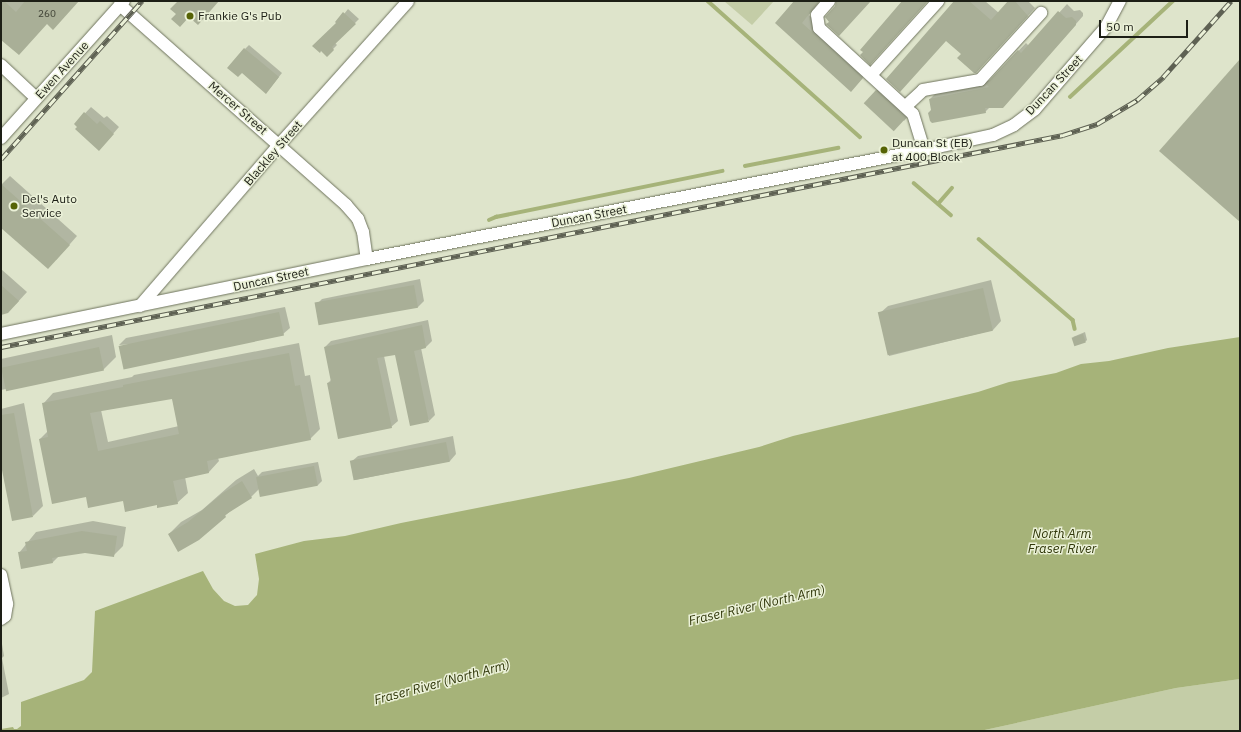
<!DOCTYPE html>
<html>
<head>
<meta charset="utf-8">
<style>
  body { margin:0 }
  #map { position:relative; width:1241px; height:732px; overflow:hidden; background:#dee4cb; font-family:"IBM Plex Sans",sans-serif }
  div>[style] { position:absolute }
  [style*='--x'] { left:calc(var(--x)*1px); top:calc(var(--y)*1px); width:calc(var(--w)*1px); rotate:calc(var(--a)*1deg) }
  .green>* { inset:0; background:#c4cda7 }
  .water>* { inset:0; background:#a6b379 }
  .shadow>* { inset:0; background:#0003 }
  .stream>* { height:3.5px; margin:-1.75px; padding:0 1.75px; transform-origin:1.75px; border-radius:1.75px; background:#a6b379 }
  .building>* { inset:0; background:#a9af97; transform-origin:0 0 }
  .roads { filter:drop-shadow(0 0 1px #6e735d) drop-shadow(0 0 1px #6e735d) }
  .minor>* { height:12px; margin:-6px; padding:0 6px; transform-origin:6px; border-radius:6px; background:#fff }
  .rail>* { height:4.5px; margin-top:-2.25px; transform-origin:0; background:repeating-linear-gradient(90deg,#ebf1d8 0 9px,#5e6153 0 18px); box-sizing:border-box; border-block:1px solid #5e6153 }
  .dots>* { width:11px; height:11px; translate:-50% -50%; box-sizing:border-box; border:2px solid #ebf1d8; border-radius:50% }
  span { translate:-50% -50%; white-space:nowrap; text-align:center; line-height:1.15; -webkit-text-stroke:3px #ebf1d8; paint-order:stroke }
  .number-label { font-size:10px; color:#404336 }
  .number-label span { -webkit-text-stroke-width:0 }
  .poi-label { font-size:12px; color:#1d1f16 }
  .left { translate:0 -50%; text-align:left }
  .street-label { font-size:12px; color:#1d1f16 }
  .water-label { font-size:13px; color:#30370a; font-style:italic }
  .frame { position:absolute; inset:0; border:2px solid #1d1f16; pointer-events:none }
  .scale { position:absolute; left:1099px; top:20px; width:89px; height:18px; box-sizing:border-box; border:2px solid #1d1f16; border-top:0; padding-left:5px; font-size:12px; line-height:14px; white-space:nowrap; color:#1d1f16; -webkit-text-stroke:3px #ebf1d8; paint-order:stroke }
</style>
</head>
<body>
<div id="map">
  <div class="green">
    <div style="clip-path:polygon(724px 1px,774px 1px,752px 25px)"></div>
    <div style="clip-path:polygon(1240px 679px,1240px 731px,980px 731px,1176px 688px)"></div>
  </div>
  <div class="water">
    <div style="clip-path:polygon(1240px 337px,1240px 679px,1176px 688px,980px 731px,1px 731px,1px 729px,13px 727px,14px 729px,17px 729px,21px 726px,21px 702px,84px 680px,92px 672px,95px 611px,203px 571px,213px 589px,224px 601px,235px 606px,248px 605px,257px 595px,259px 579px,255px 554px,304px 541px,345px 536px,401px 523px,629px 478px,759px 447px,793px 436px,978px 392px,1009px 382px,1056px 373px,1081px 364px,1109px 361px,1168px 348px)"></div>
  </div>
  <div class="shadow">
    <div style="clip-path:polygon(1px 1px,78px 1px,47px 23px,1px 38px)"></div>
    <div style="clip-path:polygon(796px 1px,820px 1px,809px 15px,869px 70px,858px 83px,776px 23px)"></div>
    <div style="clip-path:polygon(955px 1px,985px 1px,999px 13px,1009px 1px,1028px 1px,1035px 8px,983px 64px,962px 54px)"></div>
    <div style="clip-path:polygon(1067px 4px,1074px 11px,1080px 10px,1083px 13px,1083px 16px,1003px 107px,990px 107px,985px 112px,932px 110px,930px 99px,938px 91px,991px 80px,1026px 43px,1029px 46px)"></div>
    <div style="clip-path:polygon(348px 9px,359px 19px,335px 43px,337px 45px,327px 55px,337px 23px)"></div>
    <div style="clip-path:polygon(249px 45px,282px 73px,270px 88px,245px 49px)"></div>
    <div style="clip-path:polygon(885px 82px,914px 109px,904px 121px,876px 91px)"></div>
    <div style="clip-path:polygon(91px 107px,104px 118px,107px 116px,119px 127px,105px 143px,75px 124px)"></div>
    <div style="clip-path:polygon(10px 176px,77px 236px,56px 260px,1px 227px,1px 185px)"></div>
    <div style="clip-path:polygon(1px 269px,27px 292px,16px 304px,1px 314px)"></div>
    <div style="clip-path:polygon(420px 279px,424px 301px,418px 307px,316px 305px,322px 299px)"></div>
    <div style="clip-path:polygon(991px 280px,1001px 321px,993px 330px,889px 356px,879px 314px,888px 306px)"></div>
    <div style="clip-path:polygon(285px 307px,290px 328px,283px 334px,119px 345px,126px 338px)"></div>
    <div style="clip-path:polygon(428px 320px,432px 341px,426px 347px,421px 348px,435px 415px,429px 421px,396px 353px,384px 356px,398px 421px,391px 427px,328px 383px,332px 379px,325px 347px,331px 341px)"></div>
    <div style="clip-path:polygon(1085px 332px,1087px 340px,1085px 342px,1073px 337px)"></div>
    <div style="clip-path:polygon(112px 335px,116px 357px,104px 369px,1px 390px,1px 359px)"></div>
    <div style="clip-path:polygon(evenodd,299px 343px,305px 376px,310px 375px,320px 429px,310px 439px,218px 458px,219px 461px,209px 472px,185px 477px,188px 493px,177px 503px,158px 504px,87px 496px,40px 439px,48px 431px,43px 404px,53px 393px,132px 377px,134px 375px,299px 343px,172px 397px,179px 426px,108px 442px,101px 410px,172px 397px)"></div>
    <div style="clip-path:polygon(24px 403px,43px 506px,33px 516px,1px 461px,1px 409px)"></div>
    <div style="clip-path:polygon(453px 436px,456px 454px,450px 461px,355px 480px,351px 462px,358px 456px)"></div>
    <div style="clip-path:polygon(318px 462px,322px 481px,318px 485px,260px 488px,251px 497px,234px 508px,198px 539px,169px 534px,181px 522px,202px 510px,236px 480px,254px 469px,258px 476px,262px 472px)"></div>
    <div style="clip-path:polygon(93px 521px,126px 527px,123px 546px,113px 556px,85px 552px,59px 556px,53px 562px,19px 553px,36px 532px)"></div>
    <div style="clip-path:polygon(2px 644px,4px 656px,2px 658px,9px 694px,1px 698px)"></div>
  </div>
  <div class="stream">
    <div style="--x:708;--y:1;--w:204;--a:41.8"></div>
    <div style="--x:1070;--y:97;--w:141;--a:-43"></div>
    <div style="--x:745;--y:166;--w:95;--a:-11"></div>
    <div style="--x:914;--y:183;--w:49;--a:40.9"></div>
    <div style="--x:938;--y:204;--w:21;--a:-49"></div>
    <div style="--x:489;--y:220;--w:8;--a:-23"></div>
    <div style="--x:496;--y:217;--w:231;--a:-11.5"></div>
    <div style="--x:979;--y:239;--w:124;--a:40.8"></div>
    <div style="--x:1073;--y:320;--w:9;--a:77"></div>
  </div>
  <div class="building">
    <div style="clip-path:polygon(1px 1px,4px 1px,16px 12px,25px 1px,79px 1px,53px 30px,47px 24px,19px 55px,1px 40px)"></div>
    <div style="clip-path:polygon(178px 1px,219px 1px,198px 25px,189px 17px,180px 27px,171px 19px,176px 14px,170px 9px)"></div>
    <div style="clip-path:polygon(794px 1px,819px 1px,802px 23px,863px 78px,851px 92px,775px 23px)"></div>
    <div style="clip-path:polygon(836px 1px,871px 1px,839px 36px,826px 24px,829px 22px,825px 17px,835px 6px)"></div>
    <div style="clip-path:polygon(902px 1px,928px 1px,870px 65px,860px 55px,863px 52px,860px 50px)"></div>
    <div style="clip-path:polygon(954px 1px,969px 1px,991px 20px,1008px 1px,1015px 1px,1028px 16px,976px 73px,974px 73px,957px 58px,961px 54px,946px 41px,900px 92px,886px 79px)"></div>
    <div style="clip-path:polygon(1058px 11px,1066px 18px,1072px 17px,1076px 21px,1076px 25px,1003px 108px,985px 108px,986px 113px,932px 123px,930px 121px,928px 113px,931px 110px,929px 99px,989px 87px,986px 84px,1018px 50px,1021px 53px)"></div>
    <div style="clip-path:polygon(343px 12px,356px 24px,332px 47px,334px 50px,327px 57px,321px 51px,320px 53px,312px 46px,336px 23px,335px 22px)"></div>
    <div style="clip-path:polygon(244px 48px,279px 77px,266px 94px,242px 73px,238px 77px,227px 68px)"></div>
    <div style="clip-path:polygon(1240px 59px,1240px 222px,1159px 151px)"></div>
    <div style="left:876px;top:90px;width:41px;height:18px;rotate:43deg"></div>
    <div style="clip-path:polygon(84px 112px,97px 124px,100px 121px,114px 134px,99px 151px,75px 129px,77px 127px,74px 124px)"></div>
    <div style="clip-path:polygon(1px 184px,70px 245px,48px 269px,1px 228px)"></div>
    <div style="clip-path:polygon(1px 285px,19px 301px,8px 313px,1px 315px)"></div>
    <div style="left:414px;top:285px;width:23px;height:101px;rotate:80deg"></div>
    <div style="left:983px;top:288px;width:44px;height:108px;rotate:77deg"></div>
    <div style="left:279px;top:312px;width:24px;height:164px;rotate:78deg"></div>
    <div style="clip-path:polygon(422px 325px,426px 348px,414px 351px,429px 422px,410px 426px,395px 355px,377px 358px,392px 428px,338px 439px,327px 383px,331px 382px,324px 347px)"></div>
    <div style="left:1083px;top:334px;width:9px;height:12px;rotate:72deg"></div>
    <div style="left:99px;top:347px;width:24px;height:100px;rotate:78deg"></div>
    <div style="clip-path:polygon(evenodd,289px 353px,295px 386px,300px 385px,311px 440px,207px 461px,209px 473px,173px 481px,178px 504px,157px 508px,157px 505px,125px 512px,123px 501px,88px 508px,86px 497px,52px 504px,39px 439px,48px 437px,42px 403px,123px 387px,123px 385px,289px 353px,172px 399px,179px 434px,98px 451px,90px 413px,172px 399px)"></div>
    <div style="clip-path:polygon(14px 413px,33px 517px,12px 521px,1px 465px,1px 415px)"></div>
    <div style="left:446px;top:442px;width:20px;height:98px;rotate:79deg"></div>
    <div style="left:314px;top:466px;width:20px;height:59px;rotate:79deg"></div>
    <div style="clip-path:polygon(242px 481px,252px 498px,225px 515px,226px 517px,199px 540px,178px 552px,168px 534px,188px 522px,223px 493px)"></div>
    <div style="clip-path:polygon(82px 531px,117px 536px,114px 557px,85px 553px,52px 558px,53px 563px,21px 569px,18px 552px,27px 551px,25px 542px)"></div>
  </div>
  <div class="roads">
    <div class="minor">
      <div style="--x:829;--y:1;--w:18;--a:131"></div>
      <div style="--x:817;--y:15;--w:13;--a:81"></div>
      <div style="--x:819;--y:28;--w:127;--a:42.5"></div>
      <div style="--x:913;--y:114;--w:38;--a:73"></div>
      <div style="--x:120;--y:5;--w:302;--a:41.5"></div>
      <div style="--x:346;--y:205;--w:18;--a:49"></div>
      <div style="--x:358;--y:219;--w:14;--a:69"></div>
      <div style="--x:363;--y:232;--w:27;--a:82"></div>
      <div style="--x:1;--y:65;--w:48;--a:43.3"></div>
      <div style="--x:871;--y:75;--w:100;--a:-47.8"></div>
      <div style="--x:906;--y:106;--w:23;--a:-43"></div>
      <div style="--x:923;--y:90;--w:58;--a:-10"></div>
      <div style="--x:980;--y:80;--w:91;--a:-47.7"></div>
      <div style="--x:1;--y:138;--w:184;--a:-48.1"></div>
      <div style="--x:140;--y:306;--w:213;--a:-49.2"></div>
      <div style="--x:279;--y:145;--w:193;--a:-48.1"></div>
      <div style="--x:1;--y:334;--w:374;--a:-11.6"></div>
      <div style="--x:367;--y:259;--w:568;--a:-11.07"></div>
      <div style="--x:924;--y:150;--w:71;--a:-12.3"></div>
      <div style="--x:993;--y:135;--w:23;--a:-25"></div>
      <div style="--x:1014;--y:125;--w:26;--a:-37"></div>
      <div style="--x:1035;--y:109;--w:108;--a:-49.1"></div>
      <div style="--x:1106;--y:27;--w:30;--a:-62"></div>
      <div style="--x:1;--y:575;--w:30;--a:78"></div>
      <div style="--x:7;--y:604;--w:12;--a:99"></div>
      <div style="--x:5;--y:616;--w:5;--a:143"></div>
    </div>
  </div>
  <div class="rail">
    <div style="--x:1;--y:159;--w:212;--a:-48.3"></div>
    <div style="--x:1;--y:347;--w:1083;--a:-11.29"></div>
    <div style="--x:1063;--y:135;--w:36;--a:-18"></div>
    <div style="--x:1097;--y:124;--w:47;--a:-31"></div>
    <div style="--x:1137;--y:100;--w:35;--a:-41"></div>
    <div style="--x:1163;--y:77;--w:102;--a:-48.2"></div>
  </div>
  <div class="dots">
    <div style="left:190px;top:16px;background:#566305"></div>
    <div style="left:884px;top:150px;background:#566305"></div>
    <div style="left:14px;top:206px;background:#566305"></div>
  </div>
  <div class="number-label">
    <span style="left:47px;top:14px">260</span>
  </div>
  <div class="poi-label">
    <span class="left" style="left:198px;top:16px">Frankie G's Pub</span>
    <span class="left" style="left:892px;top:150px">Duncan St (EB)<br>at 400 Block</span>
    <span class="left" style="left:22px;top:206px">Del's Auto<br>Service</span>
  </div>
  <div class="street-label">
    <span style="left:62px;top:70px;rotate:-48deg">Ewen Avenue</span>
    <span style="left:1054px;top:85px;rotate:-47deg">Duncan Street</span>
    <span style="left:238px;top:108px;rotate:41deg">Mercer Street</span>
    <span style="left:273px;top:153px;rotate:-49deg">Blackley Street</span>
    <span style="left:589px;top:216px;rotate:-11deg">Duncan Street</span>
    <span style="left:271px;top:279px;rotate:-12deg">Duncan Street</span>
  </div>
  <div class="water-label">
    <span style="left:1062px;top:542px">North Arm<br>Fraser River</span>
    <span style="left:757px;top:606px;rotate:-13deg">Fraser River (North Arm)</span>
    <span style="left:442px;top:683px;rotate:-15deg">Fraser River (North Arm)</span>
  </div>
  <div class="frame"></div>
  <div class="scale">50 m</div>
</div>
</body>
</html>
